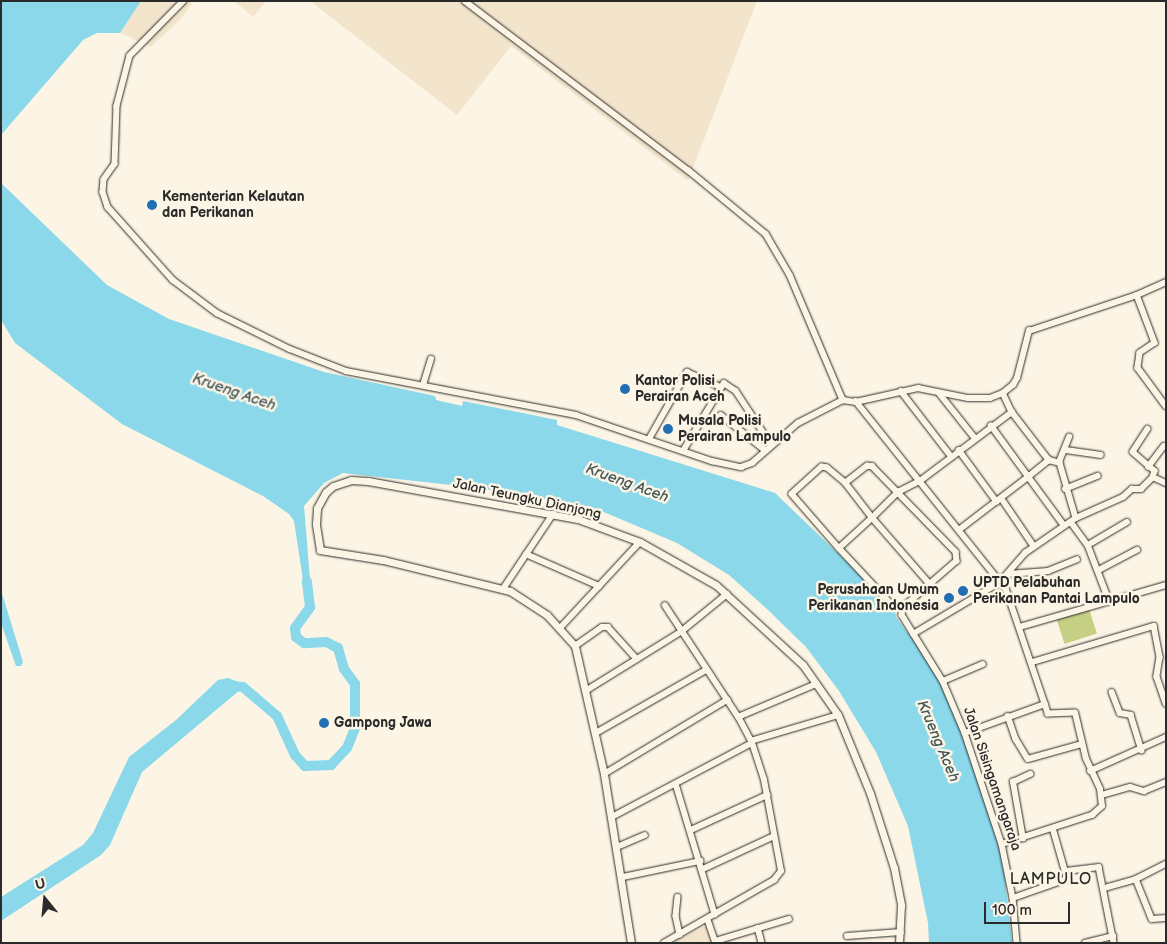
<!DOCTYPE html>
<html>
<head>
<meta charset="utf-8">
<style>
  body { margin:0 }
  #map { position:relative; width:1167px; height:944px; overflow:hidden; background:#fcf5e5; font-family:"Balsamiq Sans",sans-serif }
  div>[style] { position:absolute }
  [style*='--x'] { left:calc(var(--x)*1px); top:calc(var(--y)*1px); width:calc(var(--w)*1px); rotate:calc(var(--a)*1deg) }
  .built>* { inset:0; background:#f3e4cc }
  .green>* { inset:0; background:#c5d084; transform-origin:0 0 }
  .water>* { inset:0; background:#8ad8e9 }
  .river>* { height:10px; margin:-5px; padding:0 5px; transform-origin:5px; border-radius:5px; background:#8ad8e9 }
  .roads { filter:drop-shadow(0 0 1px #2b2b2b) drop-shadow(0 0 1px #2b2b2b) }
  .minor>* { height:5.5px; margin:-2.75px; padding:0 2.75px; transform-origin:2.75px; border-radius:2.75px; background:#fcf5e5 }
  .tertiary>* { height:7px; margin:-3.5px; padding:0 3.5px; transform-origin:3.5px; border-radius:3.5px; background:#fcf5e5 }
  .dots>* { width:14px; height:14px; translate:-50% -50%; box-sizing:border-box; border:2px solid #fcf5e5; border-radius:50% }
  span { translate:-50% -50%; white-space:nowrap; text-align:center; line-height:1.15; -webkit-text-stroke:5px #fcf5e5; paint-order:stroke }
  .poi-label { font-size:14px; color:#2b2b2b; font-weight:700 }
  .left { translate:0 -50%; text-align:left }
  .right { translate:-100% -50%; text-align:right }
  .street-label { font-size:14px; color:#2b2b2b }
  .water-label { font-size:15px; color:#43565a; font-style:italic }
  .quarter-label { font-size:16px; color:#2b2b2b; letter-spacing:1px }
  .frame { position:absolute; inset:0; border:2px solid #2b2b2b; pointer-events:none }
  .north { position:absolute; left:20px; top:874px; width:50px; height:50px; -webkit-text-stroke:4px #fcf5e5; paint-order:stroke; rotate:343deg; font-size:14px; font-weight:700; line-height:20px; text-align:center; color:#2b2b2b }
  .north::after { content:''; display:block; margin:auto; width:18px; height:22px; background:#2b2b2b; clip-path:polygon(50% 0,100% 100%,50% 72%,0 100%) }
  .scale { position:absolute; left:984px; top:902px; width:86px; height:22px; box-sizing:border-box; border:2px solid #2b2b2b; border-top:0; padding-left:6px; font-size:15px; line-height:18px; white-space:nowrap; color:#2b2b2b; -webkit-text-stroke:4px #fcf5e5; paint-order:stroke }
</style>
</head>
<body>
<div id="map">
  <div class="built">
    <div style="clip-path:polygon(141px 1px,194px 1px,182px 18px,151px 47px,120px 33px)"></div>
    <div style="clip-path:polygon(234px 1px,266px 1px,253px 17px)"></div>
    <div style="clip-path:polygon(310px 1px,757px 1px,688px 181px,511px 46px,457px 115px)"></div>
    <div style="clip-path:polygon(710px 924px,715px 943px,670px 943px)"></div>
  </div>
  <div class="green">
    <div style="left:1088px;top:606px;width:29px;height:34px;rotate:72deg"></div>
  </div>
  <div class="water">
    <div style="clip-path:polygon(1px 1px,141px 1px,120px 33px,97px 33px,83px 40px,1px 135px)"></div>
    <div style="clip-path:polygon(1px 183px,107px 285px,169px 319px,324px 372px,435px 396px,436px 400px,462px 406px,463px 401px,557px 420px,557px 425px,775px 493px,846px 561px,852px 561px,895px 610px,896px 617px,938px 674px,962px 730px,1003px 861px,1012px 943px,929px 943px,928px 923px,908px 826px,876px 752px,839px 691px,806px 647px,767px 609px,729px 575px,677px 543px,599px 510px,560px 501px,478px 488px,343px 473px,324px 483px,304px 506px,311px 592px,305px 593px,294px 521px,289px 514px,263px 496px,122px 424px,15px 343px,1px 320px)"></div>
    <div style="clip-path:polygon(1px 590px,23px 662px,21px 666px,16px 666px,1px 623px)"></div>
    <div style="clip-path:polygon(228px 678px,246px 685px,142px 772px,110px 845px,101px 855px,1px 921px,1px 897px,83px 845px,93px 833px,129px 757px,176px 720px,218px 680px)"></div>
  </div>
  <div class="river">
    <div style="--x:231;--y:686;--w:12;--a:5"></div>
    <div style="--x:243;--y:687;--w:45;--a:40.5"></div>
    <div style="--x:277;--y:716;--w:43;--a:65.2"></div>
    <div style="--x:295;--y:755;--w:15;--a:48"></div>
    <div style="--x:305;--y:766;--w:26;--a:-2"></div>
    <div style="--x:331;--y:765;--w:23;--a:-47"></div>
    <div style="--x:347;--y:748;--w:22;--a:-68"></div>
    <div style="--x:355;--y:728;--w:44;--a:-90"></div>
    <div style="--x:355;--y:684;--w:19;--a:-126"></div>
    <div style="--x:344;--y:669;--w:22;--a:-106"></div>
    <div style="--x:338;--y:648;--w:13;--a:-153"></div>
    <div style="--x:326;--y:642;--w:22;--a:177"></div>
    <div style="--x:304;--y:643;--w:10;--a:-143"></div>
    <div style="--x:296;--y:637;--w:9;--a:-96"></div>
    <div style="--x:295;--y:628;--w:26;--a:-54"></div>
    <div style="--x:310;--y:607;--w:26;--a:-97"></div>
  </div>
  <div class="roads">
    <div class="minor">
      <div style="--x:184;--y:1;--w:77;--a:134.5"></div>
      <div style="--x:130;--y:56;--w:52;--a:104.6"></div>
      <div style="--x:117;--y:106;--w:58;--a:92"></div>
      <div style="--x:115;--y:164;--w:19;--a:125"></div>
      <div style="--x:104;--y:180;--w:12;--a:95"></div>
      <div style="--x:103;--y:192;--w:16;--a:72"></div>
      <div style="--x:108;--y:207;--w:98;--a:48.3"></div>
      <div style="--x:173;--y:280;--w:55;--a:36.9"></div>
      <div style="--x:217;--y:313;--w:81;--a:26.3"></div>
      <div style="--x:290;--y:349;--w:60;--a:21.4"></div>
      <div style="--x:346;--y:371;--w:234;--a:10.8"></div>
      <div style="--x:576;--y:415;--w:144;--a:18.7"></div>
      <div style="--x:712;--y:461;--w:30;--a:12"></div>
      <div style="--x:741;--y:467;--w:12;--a:-20"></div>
      <div style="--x:752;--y:463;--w:61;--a:-41"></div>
      <div style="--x:798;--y:423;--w:51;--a:-27.1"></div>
      <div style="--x:843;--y:400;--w:13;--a:9"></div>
      <div style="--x:465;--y:1;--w:280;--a:37.2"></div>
      <div style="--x:688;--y:170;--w:101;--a:39.4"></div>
      <div style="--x:766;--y:234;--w:48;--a:59.7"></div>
      <div style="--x:790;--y:275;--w:136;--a:67"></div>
      <div style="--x:1137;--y:295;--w:51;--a:69.4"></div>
      <div style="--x:1155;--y:343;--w:18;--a:146"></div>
      <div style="--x:1140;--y:353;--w:15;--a:98"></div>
      <div style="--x:1138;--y:368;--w:47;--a:53.6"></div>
      <div style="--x:423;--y:385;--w:27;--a:-73"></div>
      <div style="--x:901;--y:391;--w:82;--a:52.4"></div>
      <div style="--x:1003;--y:393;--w:21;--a:65"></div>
      <div style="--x:1012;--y:412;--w:61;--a:52.4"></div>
      <div style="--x:940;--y:394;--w:56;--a:51.5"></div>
      <div style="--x:721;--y:415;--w:56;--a:38.5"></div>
      <div style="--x:1148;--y:429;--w:27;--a:123"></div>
      <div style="--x:1133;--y:452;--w:29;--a:41"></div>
      <div style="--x:1155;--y:471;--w:6;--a:108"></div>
      <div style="--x:649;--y:439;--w:77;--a:-60.4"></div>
      <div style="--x:687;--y:372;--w:37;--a:24"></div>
      <div style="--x:959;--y:450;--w:64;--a:53.8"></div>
      <div style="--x:1066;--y:450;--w:35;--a:8"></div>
      <div style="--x:683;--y:451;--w:79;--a:-58.9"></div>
      <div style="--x:724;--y:383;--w:14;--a:34"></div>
      <div style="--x:736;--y:391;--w:64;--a:56.6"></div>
      <div style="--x:1059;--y:462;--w:27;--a:-68"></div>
      <div style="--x:1148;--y:467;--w:26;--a:-53"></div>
      <div style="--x:845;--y:483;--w:28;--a:-38"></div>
      <div style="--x:867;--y:466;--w:5;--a:0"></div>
      <div style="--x:872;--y:466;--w:120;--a:45.7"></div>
      <div style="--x:956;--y:552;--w:9;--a:84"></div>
      <div style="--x:957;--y:561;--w:72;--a:139"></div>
      <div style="--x:903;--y:608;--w:7;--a:98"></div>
      <div style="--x:902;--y:615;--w:78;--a:58.2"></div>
      <div style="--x:943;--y:681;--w:56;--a:67.1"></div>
      <div style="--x:965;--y:733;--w:117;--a:71.6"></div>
      <div style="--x:1002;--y:844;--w:55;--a:78.5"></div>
      <div style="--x:1013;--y:898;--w:45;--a:84.9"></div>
      <div style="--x:1065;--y:489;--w:35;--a:-22"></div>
      <div style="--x:1002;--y:499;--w:57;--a:55.8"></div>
      <div style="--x:1071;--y:522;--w:29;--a:54"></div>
      <div style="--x:1088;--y:545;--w:59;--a:69.1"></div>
      <div style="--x:1064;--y:526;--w:61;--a:-126.3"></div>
      <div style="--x:1028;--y:477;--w:27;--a:-39"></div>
      <div style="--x:1049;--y:460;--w:11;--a:15"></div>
      <div style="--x:1060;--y:463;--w:57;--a:73.8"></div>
      <div style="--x:959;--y:530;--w:87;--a:-37.5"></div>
      <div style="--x:1028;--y:477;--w:63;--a:-126"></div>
      <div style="--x:1088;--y:545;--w:45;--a:-30.5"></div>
      <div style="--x:839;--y:548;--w:79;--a:47"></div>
      <div style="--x:526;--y:554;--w:80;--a:23.7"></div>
      <div style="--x:1099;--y:570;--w:43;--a:-27.8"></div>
      <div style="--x:1008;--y:574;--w:40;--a:-4.3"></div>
      <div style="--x:1048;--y:571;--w:31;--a:-22"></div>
      <div style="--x:930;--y:585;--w:89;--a:-130.9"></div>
      <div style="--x:872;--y:518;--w:44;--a:-127.6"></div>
      <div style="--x:845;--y:483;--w:23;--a:-140"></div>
      <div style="--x:827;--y:468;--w:5;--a:-169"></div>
      <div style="--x:822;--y:467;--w:40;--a:138"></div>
      <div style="--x:792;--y:494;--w:72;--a:49"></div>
      <div style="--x:839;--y:548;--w:45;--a:-42.3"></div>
      <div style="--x:872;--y:518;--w:37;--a:-45"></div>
      <div style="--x:898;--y:492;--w:25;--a:-27"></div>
      <div style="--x:920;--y:481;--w:115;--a:-36.9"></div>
      <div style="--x:503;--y:589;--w:90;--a:-56.3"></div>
      <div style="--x:1020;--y:627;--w:152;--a:-16"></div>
      <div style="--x:560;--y:628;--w:117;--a:-47.1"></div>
      <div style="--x:913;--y:634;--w:100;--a:-30.7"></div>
      <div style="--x:999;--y:583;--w:40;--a:-49"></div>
      <div style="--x:1025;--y:553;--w:62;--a:-34.5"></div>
      <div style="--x:1076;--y:518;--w:51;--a:-24.1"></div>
      <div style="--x:1123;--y:497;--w:12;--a:-42"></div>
      <div style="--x:1132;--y:489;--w:9;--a:0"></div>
      <div style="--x:1141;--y:489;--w:17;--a:-45"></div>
      <div style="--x:1153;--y:477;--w:14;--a:25"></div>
      <div style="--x:575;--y:646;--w:33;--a:-35"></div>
      <div style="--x:602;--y:627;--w:6;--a:0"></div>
      <div style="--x:608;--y:627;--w:43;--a:47.8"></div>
      <div style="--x:1033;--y:662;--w:126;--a:-16.6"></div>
      <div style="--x:1154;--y:626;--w:32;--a:79"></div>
      <div style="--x:1160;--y:657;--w:20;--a:99"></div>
      <div style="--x:1157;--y:677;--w:28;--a:71"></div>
      <div style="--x:943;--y:681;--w:43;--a:-23"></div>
      <div style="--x:587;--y:690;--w:112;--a:-31.8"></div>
      <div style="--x:682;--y:631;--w:58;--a:-39.4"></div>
      <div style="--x:1112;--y:692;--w:22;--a:69"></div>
      <div style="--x:1120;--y:713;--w:11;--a:10"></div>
      <div style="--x:1131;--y:715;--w:37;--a:73"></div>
      <div style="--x:1008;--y:716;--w:24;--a:71"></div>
      <div style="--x:1016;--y:739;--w:23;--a:59"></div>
      <div style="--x:1028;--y:759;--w:56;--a:-15.5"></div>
      <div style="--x:738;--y:717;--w:85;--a:-22.9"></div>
      <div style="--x:596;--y:733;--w:127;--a:-29.8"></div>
      <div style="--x:965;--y:733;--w:85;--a:-19.9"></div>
      <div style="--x:751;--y:741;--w:91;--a:-16.6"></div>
      <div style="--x:1090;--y:771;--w:83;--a:-24.1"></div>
      <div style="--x:604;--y:774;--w:144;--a:-31"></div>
      <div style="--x:676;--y:784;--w:136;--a:73.3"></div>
      <div style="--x:1102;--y:795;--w:29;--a:-16"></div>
      <div style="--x:1130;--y:787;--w:15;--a:16"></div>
      <div style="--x:1144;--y:791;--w:24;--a:-22"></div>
      <div style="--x:612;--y:817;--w:158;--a:-27.9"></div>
      <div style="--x:691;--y:830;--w:84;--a:-24.7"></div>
      <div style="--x:1023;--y:839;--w:58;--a:-100"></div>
      <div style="--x:1013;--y:782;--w:19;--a:-25"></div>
      <div style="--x:1002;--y:844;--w:95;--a:-17.9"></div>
      <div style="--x:1092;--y:815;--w:13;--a:-42"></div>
      <div style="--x:1102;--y:806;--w:17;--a:-97"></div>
      <div style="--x:1100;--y:789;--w:33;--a:-115"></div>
      <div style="--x:1086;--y:759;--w:47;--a:-103.4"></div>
      <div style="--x:1075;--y:713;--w:27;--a:178"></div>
      <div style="--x:1048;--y:714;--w:131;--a:-108.7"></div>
      <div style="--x:1006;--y:590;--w:241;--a:-128.6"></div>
      <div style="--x:856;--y:402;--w:64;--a:-12.7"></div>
      <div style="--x:918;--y:388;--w:51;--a:11.3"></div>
      <div style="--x:968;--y:398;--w:22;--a:0"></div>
      <div style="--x:990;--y:398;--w:14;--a:-21"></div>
      <div style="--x:1003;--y:393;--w:13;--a:-39"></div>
      <div style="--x:1013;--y:385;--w:8;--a:-60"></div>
      <div style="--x:1017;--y:378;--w:49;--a:-75.7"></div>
      <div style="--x:1029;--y:331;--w:114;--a:-18.4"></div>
      <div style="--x:1137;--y:295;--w:32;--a:-24"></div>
      <div style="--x:617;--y:847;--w:30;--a:-23"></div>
      <div style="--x:703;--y:869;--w:78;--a:-24.9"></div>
      <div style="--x:1066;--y:871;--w:33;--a:-7"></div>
      <div style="--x:1099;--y:867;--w:77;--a:78.8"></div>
      <div style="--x:623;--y:877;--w:79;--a:-11.7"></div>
      <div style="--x:1136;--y:879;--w:43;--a:68.2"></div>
      <div style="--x:1152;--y:919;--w:14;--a:-4"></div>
      <div style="--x:1105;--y:888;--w:32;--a:-16"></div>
      <div style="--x:1136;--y:879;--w:34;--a:-27"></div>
      <div style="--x:678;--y:897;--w:19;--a:96"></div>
      <div style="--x:676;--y:916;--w:19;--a:78"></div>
      <div style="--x:1013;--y:898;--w:57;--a:-19.4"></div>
      <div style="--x:1067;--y:879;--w:51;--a:-105.9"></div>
      <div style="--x:708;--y:920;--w:24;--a:71"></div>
      <div style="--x:758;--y:928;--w:16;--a:75"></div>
      <div style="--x:847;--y:936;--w:54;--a:-4.2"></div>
      <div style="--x:716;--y:941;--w:76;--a:-16.8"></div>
      <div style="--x:664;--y:943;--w:127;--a:-29.8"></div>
      <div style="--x:774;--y:880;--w:11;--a:-52"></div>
      <div style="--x:781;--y:871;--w:93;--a:-100.6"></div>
      <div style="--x:764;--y:780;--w:39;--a:-108"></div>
      <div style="--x:752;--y:743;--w:30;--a:-118"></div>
      <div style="--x:738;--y:717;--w:133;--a:-123.3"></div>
      <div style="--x:1085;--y:943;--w:29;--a:-14"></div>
    </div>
    <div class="tertiary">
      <div style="--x:631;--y:943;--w:171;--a:-99.1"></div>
      <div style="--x:604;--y:774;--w:131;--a:-102.8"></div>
      <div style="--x:575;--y:646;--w:42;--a:-132.1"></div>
      <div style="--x:547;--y:615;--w:44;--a:-147"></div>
      <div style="--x:510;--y:591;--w:131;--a:-166.3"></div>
      <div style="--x:383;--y:560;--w:64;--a:-171"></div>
      <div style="--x:320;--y:550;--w:26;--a:-99"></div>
      <div style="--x:316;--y:524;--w:16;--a:-86"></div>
      <div style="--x:317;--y:508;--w:18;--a:-61"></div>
      <div style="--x:326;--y:492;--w:9;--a:-41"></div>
      <div style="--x:333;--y:486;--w:19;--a:-18"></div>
      <div style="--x:351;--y:480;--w:17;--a:3"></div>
      <div style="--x:368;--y:481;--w:213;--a:10.3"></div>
      <div style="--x:578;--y:519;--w:66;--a:20.4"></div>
      <div style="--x:640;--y:542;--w:87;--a:29.5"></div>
      <div style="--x:716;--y:585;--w:118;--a:42.6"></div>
      <div style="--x:803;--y:665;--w:61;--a:55"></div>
      <div style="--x:838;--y:715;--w:84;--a:67.7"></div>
      <div style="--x:870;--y:793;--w:79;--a:72.3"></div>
      <div style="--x:894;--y:868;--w:38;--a:79"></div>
      <div style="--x:901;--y:905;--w:38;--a:93"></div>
    </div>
  </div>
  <div class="dots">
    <div style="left:152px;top:205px;background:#1f6fb2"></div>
    <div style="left:625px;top:389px;background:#1f6fb2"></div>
    <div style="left:668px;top:429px;background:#1f6fb2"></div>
    <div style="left:963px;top:591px;background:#1f6fb2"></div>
    <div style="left:949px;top:598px;background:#1f6fb2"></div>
    <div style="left:324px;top:723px;background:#1f6fb2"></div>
  </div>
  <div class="poi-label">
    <span class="left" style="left:162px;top:205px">Kementerian Kelautan<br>dan Perikanan</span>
    <span class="left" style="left:635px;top:389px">Kantor Polisi<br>Perairan Aceh</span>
    <span class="left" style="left:678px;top:429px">Musala Polisi<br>Perairan Lampulo</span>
    <span class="left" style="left:973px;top:591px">UPTD Pelabuhan<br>Perikanan Pantai Lampulo</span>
    <span class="right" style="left:939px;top:598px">Perusahaan Umum<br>Perikanan Indonesia</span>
    <span class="left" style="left:334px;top:723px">Gampong Jawa</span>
  </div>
  <div class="street-label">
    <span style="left:527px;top:499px;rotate:12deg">Jalan Teungku Dianjong</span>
    <span style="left:992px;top:779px;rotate:71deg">Jalan Sisingamangaraja</span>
  </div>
  <div class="water-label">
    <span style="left:234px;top:392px;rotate:19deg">Krueng Aceh</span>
    <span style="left:627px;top:483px;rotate:20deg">Krueng Aceh</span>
    <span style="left:938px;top:741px;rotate:67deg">Krueng Aceh</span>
  </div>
  <div class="quarter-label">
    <span style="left:1051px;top:880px">LAMPULO</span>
  </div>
  <div class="frame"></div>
  <div class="north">U</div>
  <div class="scale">100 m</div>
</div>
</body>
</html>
